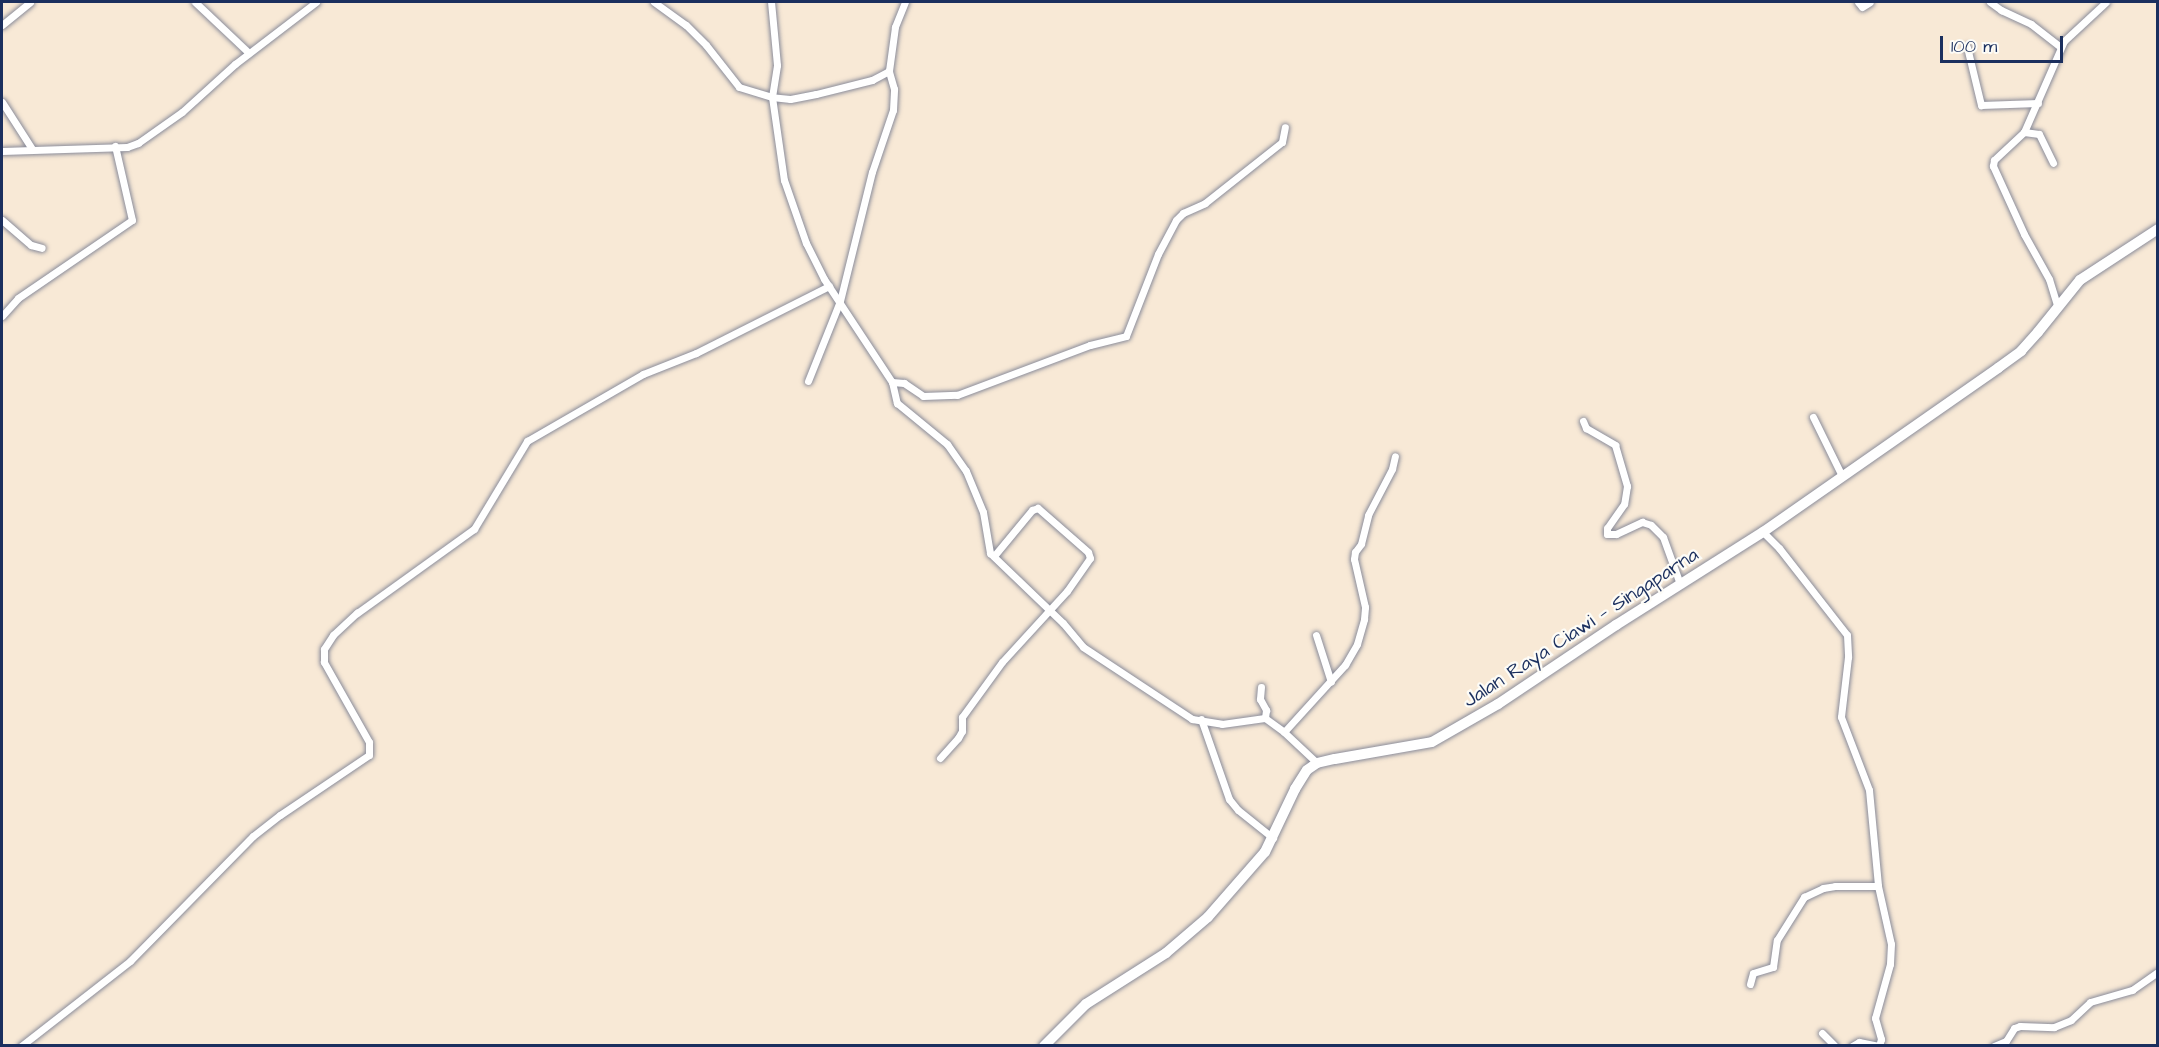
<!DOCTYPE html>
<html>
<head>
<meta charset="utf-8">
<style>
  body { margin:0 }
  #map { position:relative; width:2159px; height:1047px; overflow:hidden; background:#f8e9d6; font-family:"Architects Daughter",sans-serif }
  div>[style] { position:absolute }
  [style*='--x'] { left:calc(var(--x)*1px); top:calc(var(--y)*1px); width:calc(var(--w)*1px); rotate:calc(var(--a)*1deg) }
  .roads { filter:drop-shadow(0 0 2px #8a8c9a) drop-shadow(0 0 2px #8a8c9a) }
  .minor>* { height:7px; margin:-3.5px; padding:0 3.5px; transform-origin:3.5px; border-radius:3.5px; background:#fff }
  .secondary>* { height:10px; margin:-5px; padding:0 5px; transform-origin:5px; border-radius:5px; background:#fff }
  span { translate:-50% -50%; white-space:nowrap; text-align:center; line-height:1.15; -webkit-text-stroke:4.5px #fdfcf7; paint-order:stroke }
  .street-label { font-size:20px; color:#1b2f5e }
  .frame { position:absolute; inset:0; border:3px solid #1b2f5e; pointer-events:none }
  .scale { position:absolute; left:1940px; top:36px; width:123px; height:27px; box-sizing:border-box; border:3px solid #1b2f5e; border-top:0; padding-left:8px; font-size:18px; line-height:21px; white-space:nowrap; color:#1b2f5e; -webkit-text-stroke:4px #fdfcf7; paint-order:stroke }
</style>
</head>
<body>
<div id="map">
  <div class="roads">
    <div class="minor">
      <div style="--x:195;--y:2;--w:74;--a:43.4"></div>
      <div style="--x:654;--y:2;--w:39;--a:36"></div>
      <div style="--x:686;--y:25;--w:28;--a:45"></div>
      <div style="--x:706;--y:45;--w:53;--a:51.8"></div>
      <div style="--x:739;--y:87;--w:34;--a:17"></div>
      <div style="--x:772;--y:97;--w:32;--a:-81"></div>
      <div style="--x:777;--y:65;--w:63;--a:-95.4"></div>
      <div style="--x:905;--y:2;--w:27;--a:112"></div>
      <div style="--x:895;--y:27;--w:44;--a:97.8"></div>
      <div style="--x:889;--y:71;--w:19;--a:152"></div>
      <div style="--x:872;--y:80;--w:58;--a:166"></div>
      <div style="--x:816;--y:94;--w:26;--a:169"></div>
      <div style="--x:790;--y:99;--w:18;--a:-174"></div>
      <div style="--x:772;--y:97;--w:84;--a:81.8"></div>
      <div style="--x:784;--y:180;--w:67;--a:70.8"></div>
      <div style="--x:806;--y:243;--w:40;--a:63.4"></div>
      <div style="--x:824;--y:279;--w:123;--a:56.6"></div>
      <div style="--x:892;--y:382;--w:22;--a:77"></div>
      <div style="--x:897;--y:403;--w:65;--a:39.4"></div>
      <div style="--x:947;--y:444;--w:33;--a:55"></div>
      <div style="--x:966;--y:471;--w:44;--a:67.5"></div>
      <div style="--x:983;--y:512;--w:42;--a:80.3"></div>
      <div style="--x:990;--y:553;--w:101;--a:43.8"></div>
      <div style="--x:1063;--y:623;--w:31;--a:50"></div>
      <div style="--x:1083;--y:647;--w:131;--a:33.4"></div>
      <div style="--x:1192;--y:719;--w:30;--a:9"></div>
      <div style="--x:1222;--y:724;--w:43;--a:-7.9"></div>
      <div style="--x:1265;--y:718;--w:24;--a:36"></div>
      <div style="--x:1284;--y:732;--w:45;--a:43.2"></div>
      <div style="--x:1858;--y:2;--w:6;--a:51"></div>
      <div style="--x:1862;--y:7;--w:9;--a:-32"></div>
      <div style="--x:1990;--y:2;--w:14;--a:36"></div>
      <div style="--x:2001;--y:10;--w:33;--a:25"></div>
      <div style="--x:2031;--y:24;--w:37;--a:38"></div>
      <div style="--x:2;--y:25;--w:36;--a:-39"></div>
      <div style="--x:1967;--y:47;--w:60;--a:76.4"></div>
      <div style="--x:1981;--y:105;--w:57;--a:-2"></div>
      <div style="--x:2;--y:102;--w:56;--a:57.4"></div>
      <div style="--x:2024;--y:132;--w:15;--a:8"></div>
      <div style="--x:2039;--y:134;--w:32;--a:64"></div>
      <div style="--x:2;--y:151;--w:125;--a:-1.8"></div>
      <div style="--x:127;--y:147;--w:12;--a:-20"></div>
      <div style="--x:138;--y:143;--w:54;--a:-35.2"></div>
      <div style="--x:182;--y:112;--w:72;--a:-42.2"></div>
      <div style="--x:235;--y:64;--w:102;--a:-37.4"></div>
      <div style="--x:2;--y:220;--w:38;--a:41"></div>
      <div style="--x:31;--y:245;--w:11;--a:15"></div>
      <div style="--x:2057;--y:305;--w:27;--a:-107"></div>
      <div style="--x:2049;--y:279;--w:51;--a:-119.1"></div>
      <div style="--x:2024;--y:234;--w:75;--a:-114.5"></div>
      <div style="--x:1993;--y:166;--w:6;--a:-81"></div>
      <div style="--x:1994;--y:160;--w:41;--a:-43"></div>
      <div style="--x:2024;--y:132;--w:99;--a:-66.3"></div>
      <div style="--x:2064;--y:41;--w:57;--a:-42.9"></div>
      <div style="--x:2;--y:316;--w:24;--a:-48"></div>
      <div style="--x:18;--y:298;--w:138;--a:-34.4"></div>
      <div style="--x:132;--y:220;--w:76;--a:-102.9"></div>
      <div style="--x:808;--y:381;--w:86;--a:-68.2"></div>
      <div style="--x:840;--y:301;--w:133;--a:-76.1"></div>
      <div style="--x:872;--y:172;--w:65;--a:-71.3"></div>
      <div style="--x:893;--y:110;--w:21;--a:-87"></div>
      <div style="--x:894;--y:89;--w:19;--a:-106"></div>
      <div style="--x:892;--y:382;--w:12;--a:5"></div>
      <div style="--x:904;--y:383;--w:23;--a:34"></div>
      <div style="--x:923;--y:396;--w:34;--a:-2"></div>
      <div style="--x:957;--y:395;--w:142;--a:-20.6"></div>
      <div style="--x:1090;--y:345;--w:37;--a:-14"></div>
      <div style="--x:1126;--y:336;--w:88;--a:-68.7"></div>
      <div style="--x:1158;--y:254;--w:38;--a:-62"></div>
      <div style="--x:1176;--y:220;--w:10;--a:-45"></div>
      <div style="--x:1183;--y:213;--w:24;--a:-24"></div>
      <div style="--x:1205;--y:203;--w:98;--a:-38.4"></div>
      <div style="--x:1282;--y:142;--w:15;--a:-79"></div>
      <div style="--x:1813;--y:417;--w:66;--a:63.8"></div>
      <div style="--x:1583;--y:421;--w:8;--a:67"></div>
      <div style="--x:1586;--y:428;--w:34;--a:30"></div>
      <div style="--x:1615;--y:445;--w:43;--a:73.7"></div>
      <div style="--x:1627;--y:486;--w:18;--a:99"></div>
      <div style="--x:1624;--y:504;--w:29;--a:125"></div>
      <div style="--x:1607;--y:528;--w:6;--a:90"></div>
      <div style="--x:1607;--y:534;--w:9;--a:0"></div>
      <div style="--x:1616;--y:534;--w:29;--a:-25"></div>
      <div style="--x:1642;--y:522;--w:9;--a:18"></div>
      <div style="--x:1651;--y:525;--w:17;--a:45"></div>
      <div style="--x:1663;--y:537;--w:50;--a:70.1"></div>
      <div style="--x:1763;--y:532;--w:23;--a:45"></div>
      <div style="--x:1779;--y:548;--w:110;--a:52"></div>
      <div style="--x:1847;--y:635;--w:22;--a:87"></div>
      <div style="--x:1848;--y:657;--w:60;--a:96.7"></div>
      <div style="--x:1841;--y:717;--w:78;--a:69"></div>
      <div style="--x:1869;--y:790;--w:96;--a:84.6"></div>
      <div style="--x:1878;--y:886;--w:59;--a:77.4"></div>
      <div style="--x:1891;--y:944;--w:20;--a:93"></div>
      <div style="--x:1890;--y:964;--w:56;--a:105.5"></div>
      <div style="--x:1875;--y:1018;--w:22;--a:74"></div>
      <div style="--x:1881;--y:1039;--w:7;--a:106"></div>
      <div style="--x:1316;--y:635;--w:49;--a:72.3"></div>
      <div style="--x:1261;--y:687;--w:12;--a:95"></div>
      <div style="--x:1260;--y:699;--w:13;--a:61"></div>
      <div style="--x:1266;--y:710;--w:8;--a:97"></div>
      <div style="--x:1201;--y:719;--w:85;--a:70.7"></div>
      <div style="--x:1229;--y:799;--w:14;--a:51"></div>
      <div style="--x:1238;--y:810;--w:45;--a:38.7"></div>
      <div style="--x:1284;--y:732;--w:91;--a:-47.7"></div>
      <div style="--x:1345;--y:665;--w:24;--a:-60"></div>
      <div style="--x:1357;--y:644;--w:26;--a:-74"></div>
      <div style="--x:1364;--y:619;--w:12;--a:-85"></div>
      <div style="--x:1365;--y:607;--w:49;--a:-102.9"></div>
      <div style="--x:1354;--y:559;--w:7;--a:-82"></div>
      <div style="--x:1355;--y:552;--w:10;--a:-53"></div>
      <div style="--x:1361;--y:544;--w:30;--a:-76"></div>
      <div style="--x:1368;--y:515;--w:52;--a:-62.4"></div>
      <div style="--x:1392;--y:469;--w:13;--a:-77"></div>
      <div style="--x:940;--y:758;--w:27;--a:-48"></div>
      <div style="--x:958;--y:738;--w:8;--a:-60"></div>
      <div style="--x:962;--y:731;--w:14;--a:-90"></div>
      <div style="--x:962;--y:717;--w:68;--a:-54"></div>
      <div style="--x:1002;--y:662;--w:96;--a:-47.5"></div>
      <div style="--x:1067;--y:591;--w:40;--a:-55.1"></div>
      <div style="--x:1090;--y:558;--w:6;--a:-108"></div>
      <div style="--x:1088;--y:552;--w:67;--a:-138.7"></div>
      <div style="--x:1038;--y:508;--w:6;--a:162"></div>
      <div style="--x:1032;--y:510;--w:60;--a:129.6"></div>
      <div style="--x:1750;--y:984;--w:11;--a:-75"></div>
      <div style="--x:1753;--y:973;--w:21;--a:-17"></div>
      <div style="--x:1773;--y:967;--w:27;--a:-82"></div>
      <div style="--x:1777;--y:940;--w:51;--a:-57.9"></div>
      <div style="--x:1804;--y:897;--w:21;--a:-25"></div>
      <div style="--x:1823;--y:888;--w:12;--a:-9"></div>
      <div style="--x:1835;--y:886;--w:43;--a:0"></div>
      <div style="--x:1822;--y:1033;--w:18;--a:45"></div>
      <div style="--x:21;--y:1046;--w:138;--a:-37.9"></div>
      <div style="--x:130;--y:961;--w:175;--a:-45.5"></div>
      <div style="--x:253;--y:836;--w:34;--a:-38"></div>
      <div style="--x:280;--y:815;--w:107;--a:-34"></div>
      <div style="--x:369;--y:755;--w:13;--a:-90"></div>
      <div style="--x:369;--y:742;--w:92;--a:-119.4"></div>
      <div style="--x:324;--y:662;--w:13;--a:-90"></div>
      <div style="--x:324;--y:649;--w:17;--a:-57"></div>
      <div style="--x:333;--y:635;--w:33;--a:-43"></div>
      <div style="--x:357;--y:613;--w:144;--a:-35.7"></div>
      <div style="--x:474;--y:529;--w:103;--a:-58.9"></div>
      <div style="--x:527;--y:441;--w:134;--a:-30"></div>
      <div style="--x:643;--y:374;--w:57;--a:-21.6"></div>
      <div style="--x:696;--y:353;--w:149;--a:-26.7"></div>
      <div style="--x:1852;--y:1046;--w:8;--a:-30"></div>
      <div style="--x:1859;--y:1042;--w:20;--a:11"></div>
      <div style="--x:1994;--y:1046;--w:13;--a:-23"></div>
      <div style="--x:2006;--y:1041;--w:15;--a:-58"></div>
      <div style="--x:2014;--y:1028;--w:6;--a:-18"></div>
      <div style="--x:2020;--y:1026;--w:34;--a:2"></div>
      <div style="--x:2054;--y:1027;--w:18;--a:-22"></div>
      <div style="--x:2071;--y:1020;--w:26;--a:-43"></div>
      <div style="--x:2090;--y:1002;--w:44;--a:-15.9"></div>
      <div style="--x:2132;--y:990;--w:32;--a:-35"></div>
    </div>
    <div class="secondary">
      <div style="--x:1044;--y:1046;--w:59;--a:-45"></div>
      <div style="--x:1086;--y:1004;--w:95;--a:-32.5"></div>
      <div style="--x:1166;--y:953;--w:55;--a:-40.6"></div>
      <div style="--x:1208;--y:917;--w:86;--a:-48.8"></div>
      <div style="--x:1265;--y:852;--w:70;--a:-64.5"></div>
      <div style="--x:1295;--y:789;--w:22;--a:-58"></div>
      <div style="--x:1307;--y:770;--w:12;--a:-35"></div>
      <div style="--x:1317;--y:763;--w:18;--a:-13"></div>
      <div style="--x:1335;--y:759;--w:98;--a:-9.9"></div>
      <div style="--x:1432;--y:742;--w:76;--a:-29.9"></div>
      <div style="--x:1498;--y:704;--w:142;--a:-33.8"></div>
      <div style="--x:1616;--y:625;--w:174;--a:-32.3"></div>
      <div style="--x:1763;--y:532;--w:287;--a:-34.9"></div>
      <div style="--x:1998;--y:368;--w:29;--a:-36"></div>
      <div style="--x:2021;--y:351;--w:25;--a:-48"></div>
      <div style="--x:2038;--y:332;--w:67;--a:-51.1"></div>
      <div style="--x:2080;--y:280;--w:93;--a:-33.2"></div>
    </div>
  </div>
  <div class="street-label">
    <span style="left:1581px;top:628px;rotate:-33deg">Jalan Raya Ciawi — Singaparna</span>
  </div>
  <div class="frame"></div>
  <div class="scale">100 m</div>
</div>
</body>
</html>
